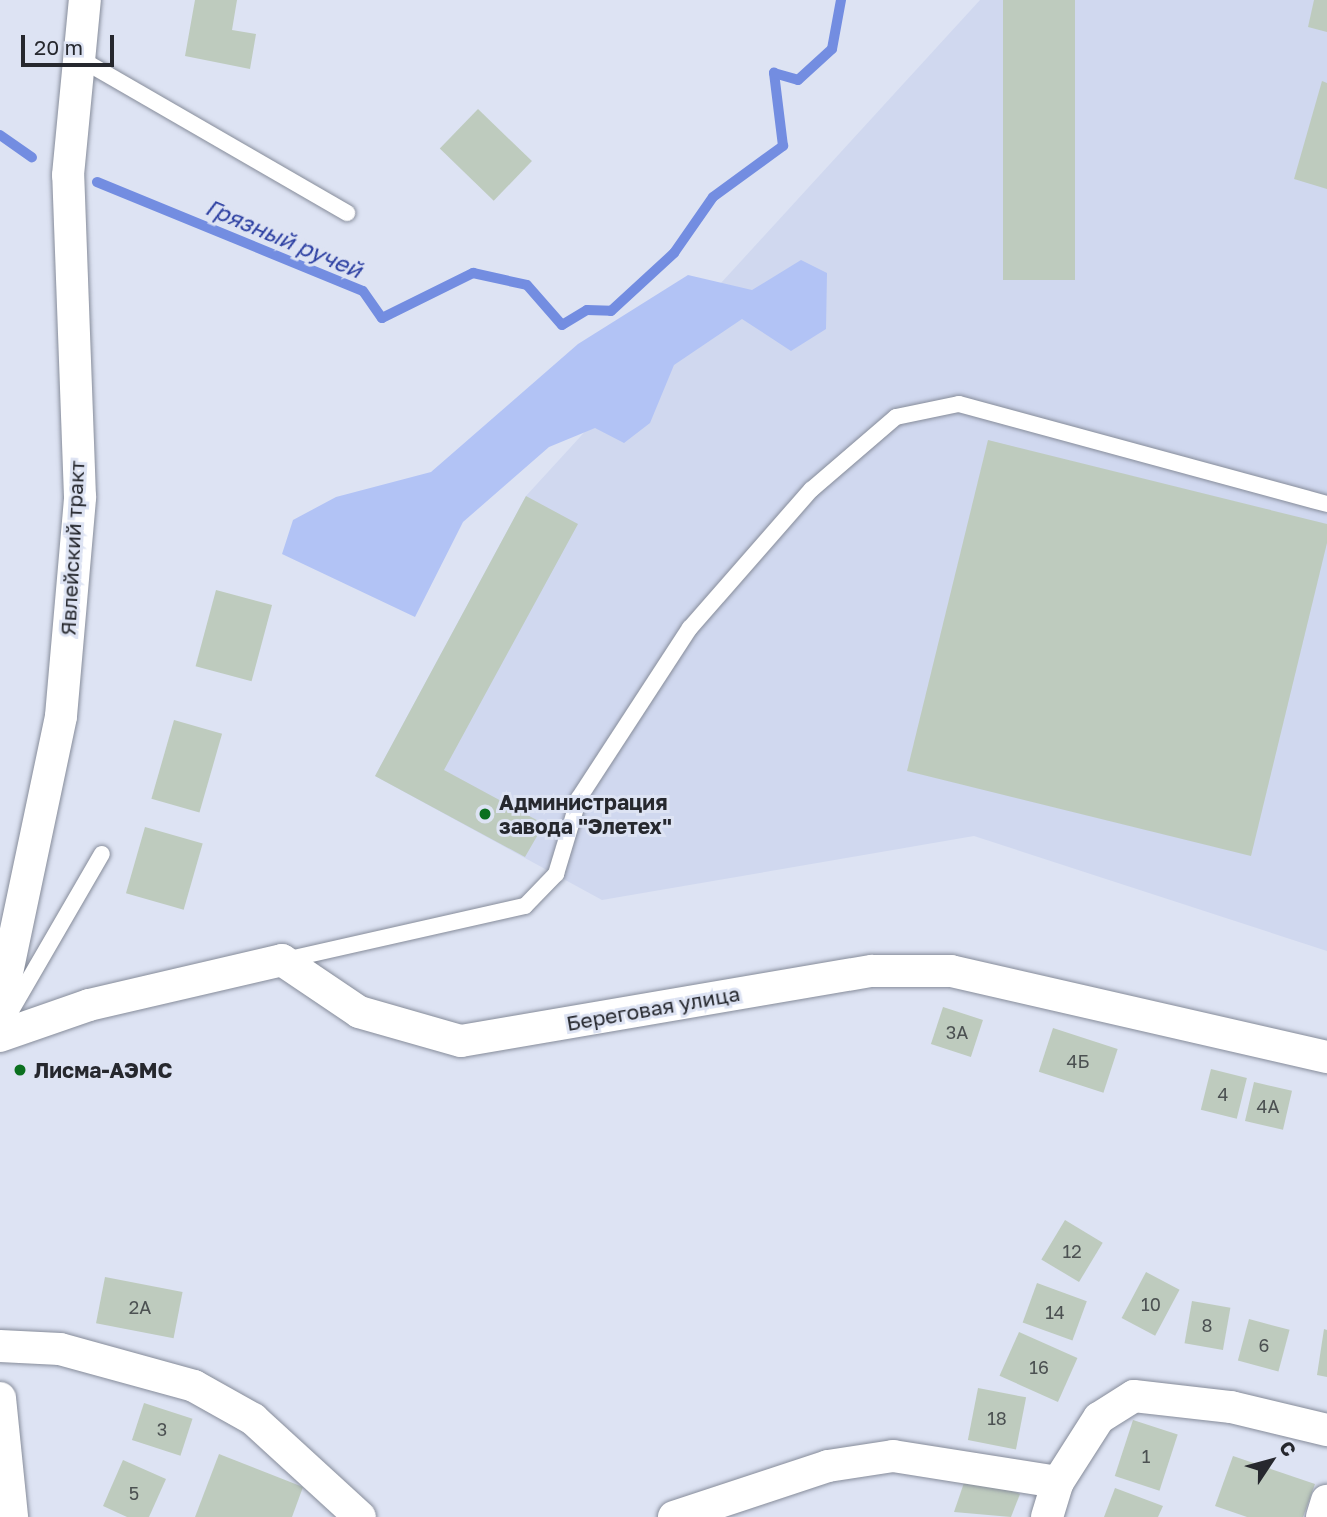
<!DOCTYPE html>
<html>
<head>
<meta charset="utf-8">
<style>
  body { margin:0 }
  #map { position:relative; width:1327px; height:1517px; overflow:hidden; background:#dde3f3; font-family:"Golos Text",sans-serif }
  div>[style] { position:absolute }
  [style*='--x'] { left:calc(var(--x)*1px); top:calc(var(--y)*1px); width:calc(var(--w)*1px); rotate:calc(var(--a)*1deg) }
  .built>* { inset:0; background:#d0d8ef }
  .green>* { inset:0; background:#b2c3f5 }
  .stream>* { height:10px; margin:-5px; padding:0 5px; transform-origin:5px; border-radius:5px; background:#738de1 }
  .building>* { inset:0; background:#becbbe; transform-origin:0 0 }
  .roads { filter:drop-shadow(0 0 2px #868c9a) drop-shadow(0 0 2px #868c9a) }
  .lane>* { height:16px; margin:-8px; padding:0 8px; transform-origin:8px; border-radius:8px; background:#fff }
  .street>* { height:32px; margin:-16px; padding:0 16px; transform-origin:16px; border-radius:16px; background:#fff }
  .dots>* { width:19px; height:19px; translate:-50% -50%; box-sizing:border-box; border:4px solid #dde3f3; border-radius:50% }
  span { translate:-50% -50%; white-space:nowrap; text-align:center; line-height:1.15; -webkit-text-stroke:6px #dde3f3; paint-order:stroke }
  .number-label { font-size:18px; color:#4c5152 }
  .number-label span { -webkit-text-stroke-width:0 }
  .street-label { font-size:21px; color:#26282e }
  .poi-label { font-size:21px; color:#26282e; font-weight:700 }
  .left { translate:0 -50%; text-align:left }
  .water-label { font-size:23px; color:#2d40a2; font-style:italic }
  .north { position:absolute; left:1236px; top:1426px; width:70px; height:70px; -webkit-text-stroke:5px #dde3f3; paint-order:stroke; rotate:54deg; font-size:19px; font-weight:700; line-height:28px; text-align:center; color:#26282e }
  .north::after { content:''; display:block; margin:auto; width:24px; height:32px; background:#26282e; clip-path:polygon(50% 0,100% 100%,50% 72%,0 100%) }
  .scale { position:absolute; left:21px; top:35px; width:93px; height:32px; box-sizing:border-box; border:4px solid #26282e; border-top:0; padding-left:9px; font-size:21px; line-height:24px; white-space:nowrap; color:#26282e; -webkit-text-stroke:5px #dde3f3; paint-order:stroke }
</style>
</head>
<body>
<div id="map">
  <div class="built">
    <div style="clip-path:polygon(980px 0,1327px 0,1327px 951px,974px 836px,602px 900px,375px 776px,526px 496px)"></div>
  </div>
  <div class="green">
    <div style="clip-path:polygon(801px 260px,827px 273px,826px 329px,791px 351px,742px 319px,674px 365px,650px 423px,624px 443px,595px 428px,549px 447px,463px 522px,415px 617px,282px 554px,293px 520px,336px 497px,431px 472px,578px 344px,688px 275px,752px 290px)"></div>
  </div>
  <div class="stream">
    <div style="--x:0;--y:135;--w:39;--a:35"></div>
    <div style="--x:97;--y:182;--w:287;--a:22.3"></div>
    <div style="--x:363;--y:291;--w:33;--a:55"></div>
    <div style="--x:382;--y:318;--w:102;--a:-26.3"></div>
    <div style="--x:473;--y:273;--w:55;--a:12.5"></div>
    <div style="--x:527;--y:285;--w:53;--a:48.8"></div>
    <div style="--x:562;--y:325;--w:29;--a:-31"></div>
    <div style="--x:587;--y:310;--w:24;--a:2"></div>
    <div style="--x:611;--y:311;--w:86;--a:-42.6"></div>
    <div style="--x:674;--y:253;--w:68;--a:-55.1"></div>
    <div style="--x:713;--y:197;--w:87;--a:-36.1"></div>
    <div style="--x:783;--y:146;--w:74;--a:-97"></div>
    <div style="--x:774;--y:73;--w:25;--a:16"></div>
    <div style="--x:798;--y:80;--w:46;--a:-42.4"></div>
    <div style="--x:832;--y:49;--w:50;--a:-79.6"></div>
  </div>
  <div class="building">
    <div style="clip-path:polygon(195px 0,237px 0,232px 30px,256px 34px,250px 69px,185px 56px)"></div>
    <div style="left:1003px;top:0;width:72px;height:280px"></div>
    <div style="clip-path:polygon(1314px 0,1327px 0,1327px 32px,1308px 27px)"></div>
    <div style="clip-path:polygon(1322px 81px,1327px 83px,1327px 189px,1294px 179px)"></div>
    <div style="left:478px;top:109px;width:75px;height:55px;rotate:44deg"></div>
    <div style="clip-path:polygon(988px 440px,1327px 524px,1327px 543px,1251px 856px,907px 771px)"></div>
    <div style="clip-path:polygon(526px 496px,578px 524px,444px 770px,544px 824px,525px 857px,375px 776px)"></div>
    <div style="left:216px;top:590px;width:58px;height:79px;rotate:15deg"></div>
    <div style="left:174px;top:720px;width:50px;height:82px;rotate:16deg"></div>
    <div style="left:145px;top:827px;width:60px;height:69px;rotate:16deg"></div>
    <div style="left:943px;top:1007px;width:42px;height:39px;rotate:18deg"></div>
    <div style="left:1053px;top:1028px;width:68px;height:46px;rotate:18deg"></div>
    <div style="left:1211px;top:1069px;width:37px;height:42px;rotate:14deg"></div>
    <div style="left:1254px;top:1082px;width:39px;height:40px;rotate:13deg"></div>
    <div style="left:1065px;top:1220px;width:44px;height:46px;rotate:31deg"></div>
    <div style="left:1146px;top:1272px;width:38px;height:52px;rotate:28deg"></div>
    <div style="left:105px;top:1277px;width:79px;height:47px;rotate:11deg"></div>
    <div style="left:1037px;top:1283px;width:53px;height:42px;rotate:20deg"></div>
    <div style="left:1192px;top:1301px;width:39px;height:43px;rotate:10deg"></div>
    <div style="left:1249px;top:1319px;width:42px;height:43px;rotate:15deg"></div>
    <div style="clip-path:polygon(1324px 1329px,1327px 1330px,1327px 1377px,1317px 1375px)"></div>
    <div style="left:1019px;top:1332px;width:64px;height:48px;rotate:24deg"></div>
    <div style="left:978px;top:1388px;width:49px;height:53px;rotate:11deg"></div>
    <div style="left:144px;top:1403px;width:51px;height:39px;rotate:18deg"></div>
    <div style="left:1133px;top:1420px;width:47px;height:59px;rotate:18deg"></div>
    <div style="clip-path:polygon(219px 1454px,303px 1487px,292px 1517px,195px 1517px)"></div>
    <div style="clip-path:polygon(1233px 1456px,1315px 1484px,1303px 1517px,1247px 1517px,1215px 1506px)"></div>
    <div style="clip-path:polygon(123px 1460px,166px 1479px,149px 1517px,127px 1517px,103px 1506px)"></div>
    <div style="clip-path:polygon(967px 1474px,1020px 1494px,1011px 1517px,954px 1512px)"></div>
    <div style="clip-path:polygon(1115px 1488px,1163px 1506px,1158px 1517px,1104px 1517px)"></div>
  </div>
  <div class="roads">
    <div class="lane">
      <div style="--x:77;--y:57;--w:312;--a:30"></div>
      <div style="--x:285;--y:960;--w:246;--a:-12.7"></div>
      <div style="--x:525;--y:906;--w:45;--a:-45.9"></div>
      <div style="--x:556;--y:874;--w:79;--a:-73.2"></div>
      <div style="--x:579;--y:798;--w:203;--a:-56.9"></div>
      <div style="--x:690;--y:628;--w:184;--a:-48.8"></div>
      <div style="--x:811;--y:490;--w:112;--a:-40.7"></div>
      <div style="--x:896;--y:417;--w:64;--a:-11.7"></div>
      <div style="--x:959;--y:404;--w:381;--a:15.2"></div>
      <div style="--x:5;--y:1021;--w:193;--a:-59.9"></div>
    </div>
    <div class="street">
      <div style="--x:0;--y:1006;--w:296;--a:-78.1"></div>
      <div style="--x:61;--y:716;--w:220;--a:-85"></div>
      <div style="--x:80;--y:497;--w:322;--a:-92.1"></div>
      <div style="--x:68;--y:175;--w:176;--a:-84.5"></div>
      <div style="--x:0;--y:1036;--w:94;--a:-19.2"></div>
      <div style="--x:89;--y:1005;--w:198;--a:-13.1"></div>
      <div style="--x:282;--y:960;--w:93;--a:34"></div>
      <div style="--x:359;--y:1012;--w:106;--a:15.9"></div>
      <div style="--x:461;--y:1041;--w:417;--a:-9.7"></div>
      <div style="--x:872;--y:971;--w:79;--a:0"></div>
      <div style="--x:951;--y:971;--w:386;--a:12.9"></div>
      <div style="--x:0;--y:1346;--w:60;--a:2.9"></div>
      <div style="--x:60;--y:1349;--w:139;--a:15.4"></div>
      <div style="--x:194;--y:1386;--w:68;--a:29.2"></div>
      <div style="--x:253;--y:1419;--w:145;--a:42.5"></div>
      <div style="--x:0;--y:1398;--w:120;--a:84.2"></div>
      <div style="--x:674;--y:1517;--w:162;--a:-18.3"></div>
      <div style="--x:828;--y:1466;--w:66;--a:-8.7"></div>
      <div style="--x:893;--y:1456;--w:167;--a:9"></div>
      <div style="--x:1058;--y:1482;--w:76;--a:-57.4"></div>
      <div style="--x:1099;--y:1418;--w:41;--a:-32.2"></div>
      <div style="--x:1134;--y:1396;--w:98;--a:6.5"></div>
      <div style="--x:1231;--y:1407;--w:99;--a:13.5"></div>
      <div style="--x:1047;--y:1517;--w:37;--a:-73"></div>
      <div style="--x:1322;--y:1517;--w:17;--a:-73"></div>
    </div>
  </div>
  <div class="dots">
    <div style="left:485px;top:814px;background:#0b701f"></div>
    <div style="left:20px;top:1070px;background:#0b701f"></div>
  </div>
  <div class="number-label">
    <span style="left:957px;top:1032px">3А</span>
    <span style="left:1078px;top:1061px">4Б</span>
    <span style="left:1223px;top:1094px">4</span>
    <span style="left:1268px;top:1106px">4А</span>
    <span style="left:1072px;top:1251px">12</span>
    <span style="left:1151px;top:1304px">10</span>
    <span style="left:140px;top:1307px">2А</span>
    <span style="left:1055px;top:1312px">14</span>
    <span style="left:1207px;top:1325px">8</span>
    <span style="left:1264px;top:1345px">6</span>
    <span style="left:1039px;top:1367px">16</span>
    <span style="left:997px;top:1418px">18</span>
    <span style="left:162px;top:1429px">3</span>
    <span style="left:1146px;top:1456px">1</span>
    <span style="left:134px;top:1493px">5</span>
  </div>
  <div class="street-label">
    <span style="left:72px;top:548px;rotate:-87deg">Явлейский тракт</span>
    <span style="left:653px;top:1008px;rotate:-10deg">Береговая улица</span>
  </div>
  <div class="poi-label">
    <span class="left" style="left:499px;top:814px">Администрация<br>завода "Элетех"</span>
    <span class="left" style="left:34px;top:1070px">Лисма-АЭМС</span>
  </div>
  <div class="water-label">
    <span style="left:284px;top:238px;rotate:23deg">Грязный ручей</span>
  </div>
  <div class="north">С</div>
  <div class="scale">20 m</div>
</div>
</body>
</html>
